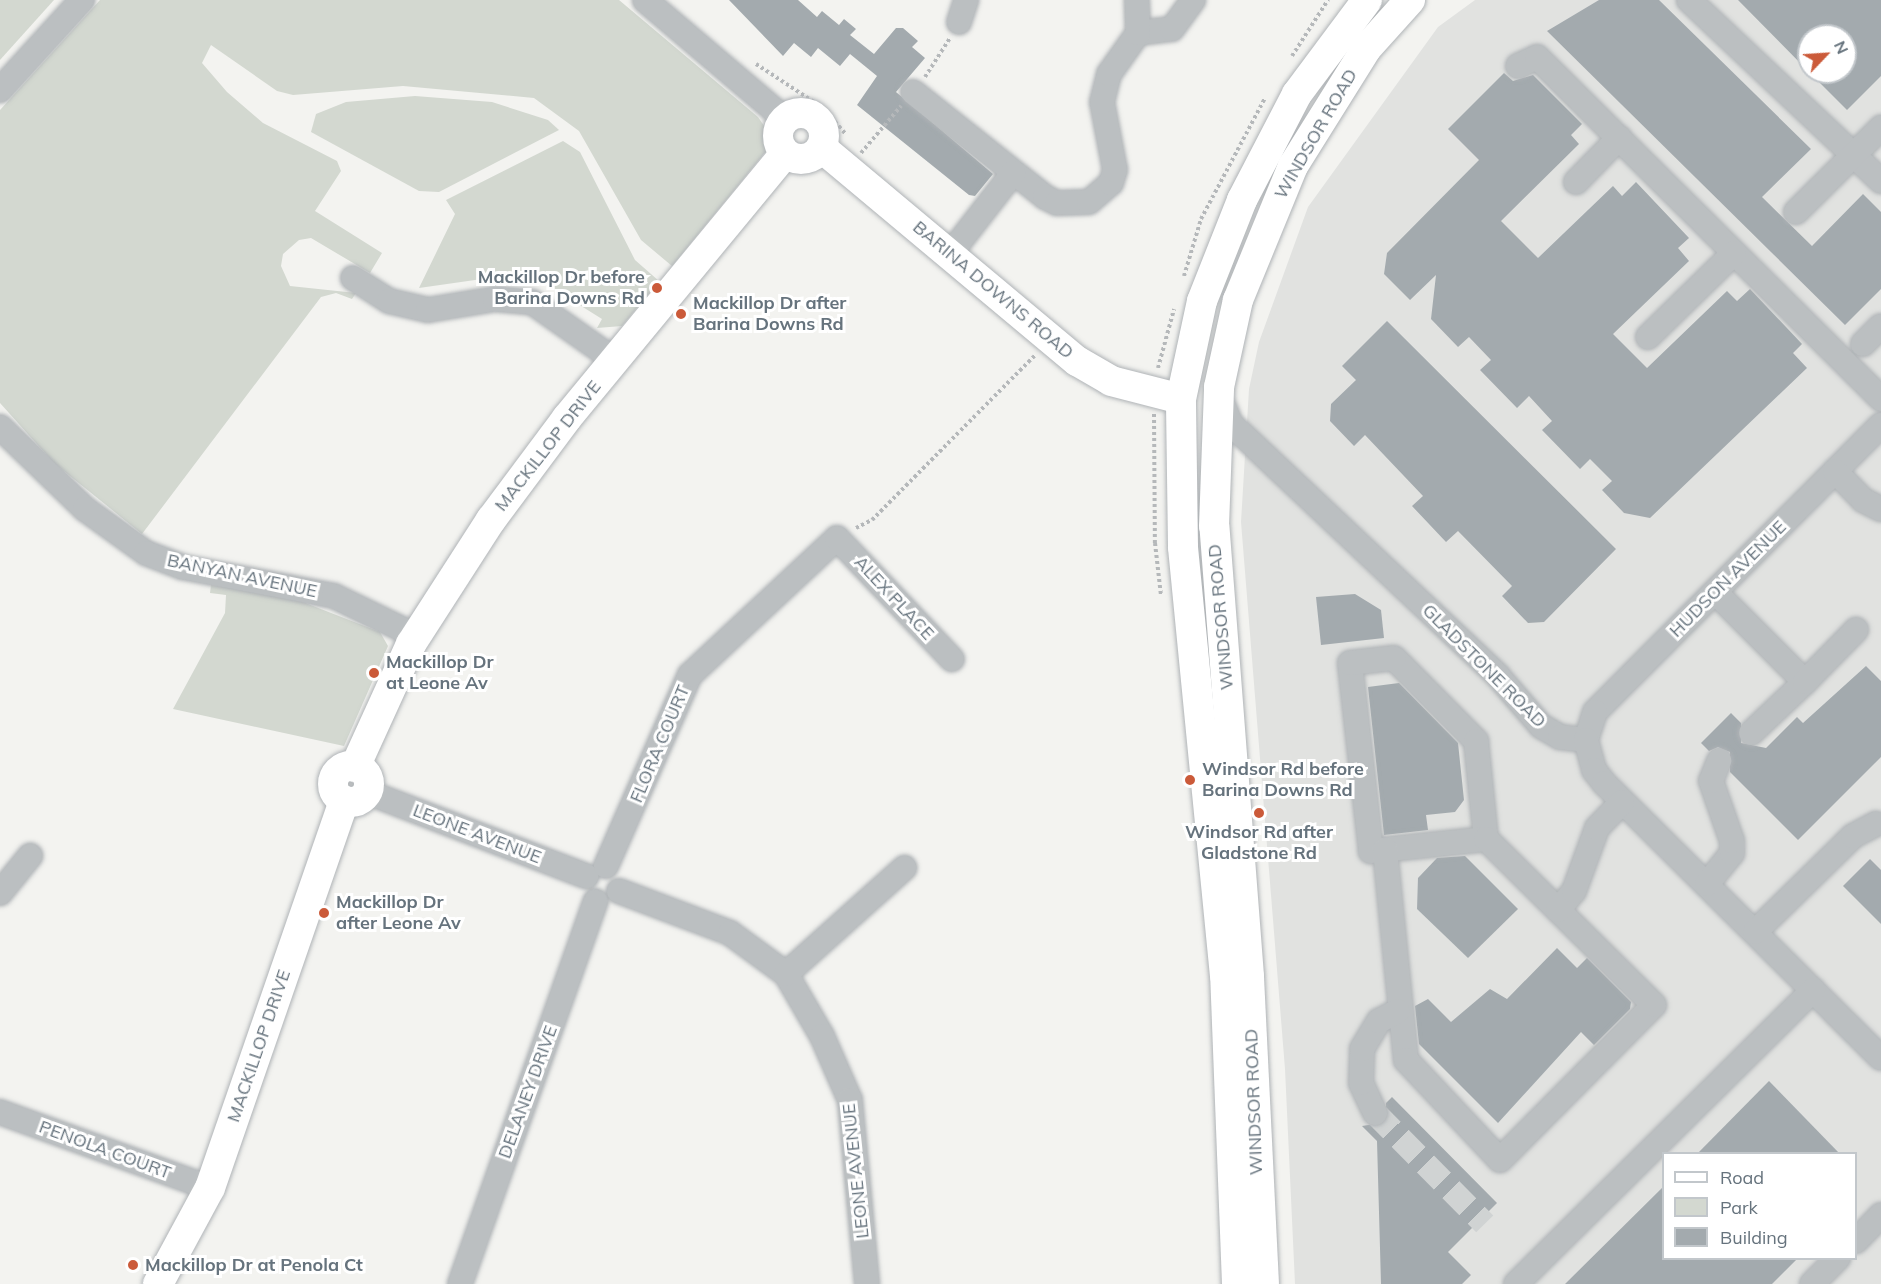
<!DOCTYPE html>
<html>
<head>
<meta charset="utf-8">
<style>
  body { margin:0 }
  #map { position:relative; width:1881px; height:1284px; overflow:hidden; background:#f3f3f0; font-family:Mulish,sans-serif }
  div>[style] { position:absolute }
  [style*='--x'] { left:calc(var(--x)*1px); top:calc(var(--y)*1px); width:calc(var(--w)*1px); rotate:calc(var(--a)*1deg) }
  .built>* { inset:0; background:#e1e2e0 }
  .green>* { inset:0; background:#d3d8d0 }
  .building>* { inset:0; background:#a3aaae }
  .minor-tunnel>* { height:24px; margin-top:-12px; transform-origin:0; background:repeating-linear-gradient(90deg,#d0d3d3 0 24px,transparent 0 36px) }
  .path>* { height:4px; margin-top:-2px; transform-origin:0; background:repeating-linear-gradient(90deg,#b5b8ba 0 3px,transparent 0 6px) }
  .roads { filter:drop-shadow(0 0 2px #afb3b6) drop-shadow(0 0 2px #afb3b6) }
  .minor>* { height:24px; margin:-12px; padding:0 12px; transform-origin:12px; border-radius:12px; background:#bbbfc1 }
  .major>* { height:30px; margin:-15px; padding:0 15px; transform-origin:15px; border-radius:15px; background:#fff }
  .major>.ring { margin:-15px; padding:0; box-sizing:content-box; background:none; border:30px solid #fff; border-radius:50% }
  .dots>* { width:16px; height:16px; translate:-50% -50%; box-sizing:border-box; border:3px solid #fff; border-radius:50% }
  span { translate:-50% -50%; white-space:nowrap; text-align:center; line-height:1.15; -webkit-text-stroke:6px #fff; paint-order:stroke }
  .street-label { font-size:18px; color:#66737d }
  .poi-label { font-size:18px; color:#66737d; font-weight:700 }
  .right { translate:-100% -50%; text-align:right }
  .left { translate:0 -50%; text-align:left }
  .legend { position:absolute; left:1662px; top:1152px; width:195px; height:108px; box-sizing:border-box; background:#fff; border:2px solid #c2c7cb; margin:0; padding:8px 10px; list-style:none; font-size:18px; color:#66737d }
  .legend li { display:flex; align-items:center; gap:12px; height:30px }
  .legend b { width:30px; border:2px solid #c2c7cb }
  .north { position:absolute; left:1797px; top:24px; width:60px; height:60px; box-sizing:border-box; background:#fff; border:2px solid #c2c7cb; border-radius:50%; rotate:65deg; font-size:16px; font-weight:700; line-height:24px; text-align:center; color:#66737d }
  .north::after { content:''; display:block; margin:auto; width:21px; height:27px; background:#cb5a39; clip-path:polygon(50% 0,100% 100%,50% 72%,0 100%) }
</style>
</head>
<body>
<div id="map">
  <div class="built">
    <div style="clip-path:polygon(evenodd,1475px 0,1881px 0,1881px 1284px,1295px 1284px,1285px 1069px,1241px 522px,1249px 389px,1259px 342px,1308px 207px,1438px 27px,1475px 0,1809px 36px,1845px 36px,1845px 72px,1809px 72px,1809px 36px,1475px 0,1664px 1154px,1856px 1154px,1856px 1258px,1664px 1258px,1664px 1154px)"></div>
  </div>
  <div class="green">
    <div style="clip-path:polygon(0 0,54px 0,0 60px)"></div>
    <div style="clip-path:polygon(100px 0,619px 0,758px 117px,767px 130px,767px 150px,672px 266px,641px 240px,579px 131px,534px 98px,403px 86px,293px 95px,277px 91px,211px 45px,202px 63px,227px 92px,263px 123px,337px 161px,341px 171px,315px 211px,382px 253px,370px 273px,311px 238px,299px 240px,283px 254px,281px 266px,290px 286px,356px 293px,352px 299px,336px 293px,321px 297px,142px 534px,54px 463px,0 403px,0 110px)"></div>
    <div style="clip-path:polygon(415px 96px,492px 102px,548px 120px,559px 130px,439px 192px,419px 191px,311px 132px,316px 114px,346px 102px)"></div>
    <div style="clip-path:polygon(563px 141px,580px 152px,635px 260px,659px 281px,622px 326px,597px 328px,602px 319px,538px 279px,510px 275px,419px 288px,455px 214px,446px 200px)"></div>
    <div style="clip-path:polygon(211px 585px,290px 597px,380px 632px,388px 646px,344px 746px,173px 709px,225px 613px,226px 595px,210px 593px)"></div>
  </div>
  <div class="building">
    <div style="clip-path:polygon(729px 0,798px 0,817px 17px,822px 11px,839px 25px,844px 19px,856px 29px,850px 35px,874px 54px,896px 28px,903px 28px,918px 41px,912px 47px,925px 58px,896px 92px,993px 174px,975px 196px,969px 195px,857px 105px,877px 76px,850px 54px,840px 66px,818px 48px,811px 57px,794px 43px,783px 56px)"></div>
    <div style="clip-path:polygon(1599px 0,1659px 0,1811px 149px,1762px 197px,1812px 246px,1863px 194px,1881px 212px,1881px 289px,1845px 325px,1547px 31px)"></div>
    <div style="clip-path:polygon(1738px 0,1881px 0,1881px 76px,1847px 110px,1809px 72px,1845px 72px,1845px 36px,1809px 36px,1809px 72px)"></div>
    <div style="clip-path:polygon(1504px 73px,1513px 81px,1533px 75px,1582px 124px,1571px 135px,1579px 144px,1501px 221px,1538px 258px,1613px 186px,1622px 196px,1636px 182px,1689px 238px,1678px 248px,1689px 261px,1613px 334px,1647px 368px,1727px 291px,1737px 301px,1750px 289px,1802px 344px,1793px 353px,1807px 368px,1650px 518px,1624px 513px,1602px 490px,1612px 481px,1590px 459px,1580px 469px,1542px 430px,1552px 421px,1529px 396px,1517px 408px,1480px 370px,1491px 360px,1469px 337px,1458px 347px,1431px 319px,1436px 275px,1410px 300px,1384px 274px,1387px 253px,1479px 160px,1448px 129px)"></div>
    <div style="clip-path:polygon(1387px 321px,1616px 549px,1544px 622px,1528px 623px,1502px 596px,1512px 586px,1458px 531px,1446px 542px,1412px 506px,1423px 496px,1365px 435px,1354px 446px,1330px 421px,1331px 404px,1356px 380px,1342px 366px)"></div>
    <div style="clip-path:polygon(1355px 594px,1381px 610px,1384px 638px,1321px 645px,1316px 597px)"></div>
    <div style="clip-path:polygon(1866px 666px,1881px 681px,1881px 757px,1798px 840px,1730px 772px,1730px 752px,1718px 747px,1709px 751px,1701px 743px,1731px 713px,1741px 723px,1741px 743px,1766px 748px,1797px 717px,1803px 723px)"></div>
    <div style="clip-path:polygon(1399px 683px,1458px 743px,1464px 800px,1455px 812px,1426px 815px,1428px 830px,1384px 835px,1368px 687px)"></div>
    <div style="clip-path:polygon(1465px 856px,1518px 909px,1468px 958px,1417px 909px,1418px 878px,1437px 858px)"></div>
    <div style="clip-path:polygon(1870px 859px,1881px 870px,1881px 924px,1843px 886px)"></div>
    <div style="clip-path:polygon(1557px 948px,1577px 968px,1587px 958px,1631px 1002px,1630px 1009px,1594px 1045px,1581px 1032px,1498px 1123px,1419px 1044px,1415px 1006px,1428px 999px,1451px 1022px,1490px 989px,1507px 999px)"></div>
    <div style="clip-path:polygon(1769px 1081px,1840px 1154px,1697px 1154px)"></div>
    <div style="clip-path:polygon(1392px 1097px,1497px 1203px,1448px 1252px,1471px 1275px,1462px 1284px,1381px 1284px,1377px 1141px,1362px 1126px,1386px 1122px,1386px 1103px)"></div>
    <div style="clip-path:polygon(1664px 1186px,1664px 1258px,1798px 1258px,1772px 1284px,1565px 1284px)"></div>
  </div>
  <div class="minor-tunnel">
    <div style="--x:1375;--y:1113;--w:156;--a:45.3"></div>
  </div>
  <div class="path">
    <div style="--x:1292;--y:56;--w:67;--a:-57.3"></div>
    <div style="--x:756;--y:64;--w:80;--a:33.3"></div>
    <div style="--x:823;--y:108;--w:35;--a:49"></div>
    <div style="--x:925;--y:77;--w:46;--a:-57.3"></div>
    <div style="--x:861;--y:153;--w:62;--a:-49.6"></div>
    <div style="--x:1184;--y:276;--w:59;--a:-73.4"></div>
    <div style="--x:1201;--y:219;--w:137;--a:-62.1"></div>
    <div style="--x:1158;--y:368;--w:61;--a:-74.8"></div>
    <div style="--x:1154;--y:414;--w:129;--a:89.6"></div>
    <div style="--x:1155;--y:543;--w:53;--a:83.5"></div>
    <div style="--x:856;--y:528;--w:18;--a:-27"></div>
    <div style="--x:872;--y:520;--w:232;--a:-45.3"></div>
  </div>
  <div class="roads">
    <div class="minor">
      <div style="--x:645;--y:0;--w:184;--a:40.4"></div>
      <div style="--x:1689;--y:0;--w:264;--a:43.3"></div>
      <div style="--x:959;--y:22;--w:23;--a:-72"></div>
      <div style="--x:1138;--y:33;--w:34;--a:-7"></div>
      <div style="--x:1172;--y:29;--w:36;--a:-54"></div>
      <div style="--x:1518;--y:66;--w:21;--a:-25"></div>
      <div style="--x:1537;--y:57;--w:485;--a:44.8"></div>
      <div style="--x:0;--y:90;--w:122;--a:-47.7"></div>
      <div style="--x:913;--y:92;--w:169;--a:38.5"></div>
      <div style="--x:1045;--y:197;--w:13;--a:27"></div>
      <div style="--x:1057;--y:203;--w:32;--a:-2"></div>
      <div style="--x:1089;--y:202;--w:29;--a:-41"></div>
      <div style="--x:1111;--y:183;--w:14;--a:-73"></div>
      <div style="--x:1115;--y:170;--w:69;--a:-100.8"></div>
      <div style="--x:1102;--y:102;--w:29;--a:-76"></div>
      <div style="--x:1109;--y:74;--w:50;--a:-54.7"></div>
      <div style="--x:1138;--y:33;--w:33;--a:-92"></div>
      <div style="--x:1576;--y:182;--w:62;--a:-45.7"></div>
      <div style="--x:1796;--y:212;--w:120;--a:-44.7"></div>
      <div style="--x:950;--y:254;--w:103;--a:-52.1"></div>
      <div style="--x:353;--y:278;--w:43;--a:32.6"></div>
      <div style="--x:389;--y:301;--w:40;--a:13"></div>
      <div style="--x:428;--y:310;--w:68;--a:-9.3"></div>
      <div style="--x:495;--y:299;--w:37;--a:5"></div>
      <div style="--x:532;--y:302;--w:103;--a:35.1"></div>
      <div style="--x:1648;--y:337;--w:120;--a:-44.3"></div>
      <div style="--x:1863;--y:344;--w:25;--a:-45"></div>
      <div style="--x:1220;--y:397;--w:29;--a:68"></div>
      <div style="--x:1231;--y:424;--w:367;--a:43.3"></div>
      <div style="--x:1498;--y:676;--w:66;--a:49.3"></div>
      <div style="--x:1541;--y:726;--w:22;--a:30"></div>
      <div style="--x:1560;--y:737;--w:26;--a:7"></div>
      <div style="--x:1881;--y:425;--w:405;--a:134.9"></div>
      <div style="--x:1595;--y:712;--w:29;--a:108"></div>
      <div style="--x:1586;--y:740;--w:31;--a:75"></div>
      <div style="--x:1594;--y:770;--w:16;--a:52"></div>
      <div style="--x:1604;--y:783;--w:390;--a:44.8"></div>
      <div style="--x:0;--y:427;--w:118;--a:44"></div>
      <div style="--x:85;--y:509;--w:75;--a:35.8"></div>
      <div style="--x:146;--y:553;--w:39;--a:21"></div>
      <div style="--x:182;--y:567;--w:155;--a:10.8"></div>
      <div style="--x:334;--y:596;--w:91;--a:26"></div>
      <div style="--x:1835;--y:471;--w:40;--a:46"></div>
      <div style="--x:1863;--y:500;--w:20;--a:27"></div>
      <div style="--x:1715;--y:592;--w:127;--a:45"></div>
      <div style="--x:1805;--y:682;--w:74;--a:136.6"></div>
      <div style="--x:1394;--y:658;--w:117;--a:45.3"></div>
      <div style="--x:1476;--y:741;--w:99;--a:84.2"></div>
      <div style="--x:1486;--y:839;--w:116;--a:174"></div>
      <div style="--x:1371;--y:851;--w:189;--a:-96.4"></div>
      <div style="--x:1350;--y:663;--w:44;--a:-6.5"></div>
      <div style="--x:1805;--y:682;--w:73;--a:-45.6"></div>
      <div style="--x:367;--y:792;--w:235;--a:21"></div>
      <div style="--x:1385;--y:850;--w:211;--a:84.3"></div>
      <div style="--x:1406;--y:1060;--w:137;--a:46.8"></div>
      <div style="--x:1500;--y:1160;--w:218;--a:-45.2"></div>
      <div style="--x:1654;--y:1005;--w:236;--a:-135.3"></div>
      <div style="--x:606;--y:866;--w:209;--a:-66.3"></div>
      <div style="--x:690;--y:675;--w:201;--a:-43"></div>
      <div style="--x:837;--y:538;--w:167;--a:46.5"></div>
      <div style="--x:1707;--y:884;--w:40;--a:-51"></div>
      <div style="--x:1732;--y:853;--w:12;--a:-90"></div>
      <div style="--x:1732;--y:841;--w:64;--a:-109.3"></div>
      <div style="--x:1711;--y:781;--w:22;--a:-68"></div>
      <div style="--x:619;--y:891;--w:119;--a:20.7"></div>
      <div style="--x:730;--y:933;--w:69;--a:36.2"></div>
      <div style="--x:786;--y:974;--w:72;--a:59.9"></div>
      <div style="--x:822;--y:1036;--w:70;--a:66.4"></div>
      <div style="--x:850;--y:1100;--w:185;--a:84.7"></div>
      <div style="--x:0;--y:893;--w:48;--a:-51"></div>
      <div style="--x:1558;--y:910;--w:25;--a:-50"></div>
      <div style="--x:1574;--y:891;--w:67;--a:-69.9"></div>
      <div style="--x:1597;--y:828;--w:36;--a:-46"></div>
      <div style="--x:1755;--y:932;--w:137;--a:-44.4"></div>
      <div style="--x:1853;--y:836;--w:26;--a:-28"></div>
      <div style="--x:786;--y:974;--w:159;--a:-41.9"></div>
      <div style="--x:0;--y:1112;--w:223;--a:19.9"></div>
      <div style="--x:1375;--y:1113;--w:33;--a:-115"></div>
      <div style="--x:1361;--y:1083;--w:34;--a:-88"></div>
      <div style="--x:1362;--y:1049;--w:33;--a:-59"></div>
      <div style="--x:1379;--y:1021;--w:21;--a:-28"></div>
      <div style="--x:1856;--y:1241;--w:36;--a:-46"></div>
      <div style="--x:460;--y:1284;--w:406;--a:-70.5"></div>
      <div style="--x:1516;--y:1284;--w:418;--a:-44.7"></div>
      <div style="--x:1812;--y:1284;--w:37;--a:-45"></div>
    </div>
    <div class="major">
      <div class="ring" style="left:778px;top:113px;width:16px;height:16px"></div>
      <div style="--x:822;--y:148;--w:332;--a:39.9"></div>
      <div style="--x:1077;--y:361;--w:39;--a:30"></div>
      <div style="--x:1111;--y:381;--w:72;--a:14.4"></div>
      <div class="ring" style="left:333px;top:766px;width:6px;height:6px"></div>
      <div style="--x:355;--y:767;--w:135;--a:-65.5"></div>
      <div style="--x:411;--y:644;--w:148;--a:-57.2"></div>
      <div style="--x:491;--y:520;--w:127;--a:-53.3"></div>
      <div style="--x:567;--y:418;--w:342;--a:-50.5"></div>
      <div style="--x:158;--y:1284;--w:109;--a:-61.6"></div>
      <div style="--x:210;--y:1188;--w:410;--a:-70.9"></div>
      <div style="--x:1237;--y:1284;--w:308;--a:-92.2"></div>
      <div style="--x:1225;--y:976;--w:431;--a:-95.6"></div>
      <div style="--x:1183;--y:547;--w:148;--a:-90.8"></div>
      <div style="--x:1181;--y:399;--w:100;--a:-77.9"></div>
      <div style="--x:1202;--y:301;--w:109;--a:-68.4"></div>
      <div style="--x:1242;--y:200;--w:119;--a:-62.6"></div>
      <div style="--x:1297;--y:94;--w:117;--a:-53.3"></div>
      <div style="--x:1264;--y:1284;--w:308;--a:-92.8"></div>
      <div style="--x:1249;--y:976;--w:451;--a:-94.4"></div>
      <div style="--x:1214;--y:526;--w:139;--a:-87.9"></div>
      <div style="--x:1219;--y:387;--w:89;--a:-77.7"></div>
      <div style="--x:1238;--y:300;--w:145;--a:-67.7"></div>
      <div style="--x:1293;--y:166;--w:138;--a:-58"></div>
      <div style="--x:1366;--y:49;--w:66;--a:-48.1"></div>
    </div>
  </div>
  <div class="dots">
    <div style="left:657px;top:288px;background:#cb5a39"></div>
    <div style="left:681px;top:314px;background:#cb5a39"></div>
    <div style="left:374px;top:673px;background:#cb5a39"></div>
    <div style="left:1190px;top:780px;background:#cb5a39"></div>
    <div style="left:1259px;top:813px;background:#cb5a39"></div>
    <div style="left:324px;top:913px;background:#cb5a39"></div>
    <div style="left:133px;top:1265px;background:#cb5a39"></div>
  </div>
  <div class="street-label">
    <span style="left:1316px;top:134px;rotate:-60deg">WINDSOR ROAD</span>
    <span style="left:993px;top:290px;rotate:40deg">BARINA DOWNS ROAD</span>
    <span style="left:548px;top:446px;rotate:-52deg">MACKILLOP DRIVE</span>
    <span style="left:242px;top:576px;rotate:12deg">BANYAN AVENUE</span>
    <span style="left:1728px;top:579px;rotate:-45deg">HUDSON AVENUE</span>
    <span style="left:894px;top:598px;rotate:47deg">ALEX PLACE</span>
    <span style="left:1221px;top:617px;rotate:-95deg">WINDSOR ROAD</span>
    <span style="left:1484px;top:666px;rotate:45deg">GLADSTONE ROAD</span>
    <span style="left:660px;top:744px;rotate:-67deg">FLORA COURT</span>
    <span style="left:477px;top:834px;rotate:21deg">LEONE AVENUE</span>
    <span style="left:259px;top:1046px;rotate:-71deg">MACKILLOP DRIVE</span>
    <span style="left:528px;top:1092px;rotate:-70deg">DELANEY DRIVE</span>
    <span style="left:1254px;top:1102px;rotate:-92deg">WINDSOR ROAD</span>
    <span style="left:105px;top:1150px;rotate:20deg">PENOLA COURT</span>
    <span style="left:856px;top:1171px;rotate:-96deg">LEONE AVENUE</span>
  </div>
  <div class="poi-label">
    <span class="right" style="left:645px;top:288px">Mackillop Dr before<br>Barina Downs Rd</span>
    <span class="left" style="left:693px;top:314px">Mackillop Dr after<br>Barina Downs Rd</span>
    <span class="left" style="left:386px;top:673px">Mackillop Dr<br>at Leone Av</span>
    <span class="left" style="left:1202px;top:780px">Windsor Rd before<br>Barina Downs Rd</span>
    <span style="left:1259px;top:843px">Windsor Rd after<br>Gladstone Rd</span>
    <span class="left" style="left:336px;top:913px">Mackillop Dr<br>after Leone Av</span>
    <span class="left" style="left:145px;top:1265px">Mackillop Dr at Penola Ct</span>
  </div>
  <ul class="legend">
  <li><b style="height:8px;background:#fff"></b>Road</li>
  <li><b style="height:16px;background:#d3d8d0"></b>Park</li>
  <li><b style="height:16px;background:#a3aaae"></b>Building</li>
  </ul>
  <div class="north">N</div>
</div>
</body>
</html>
